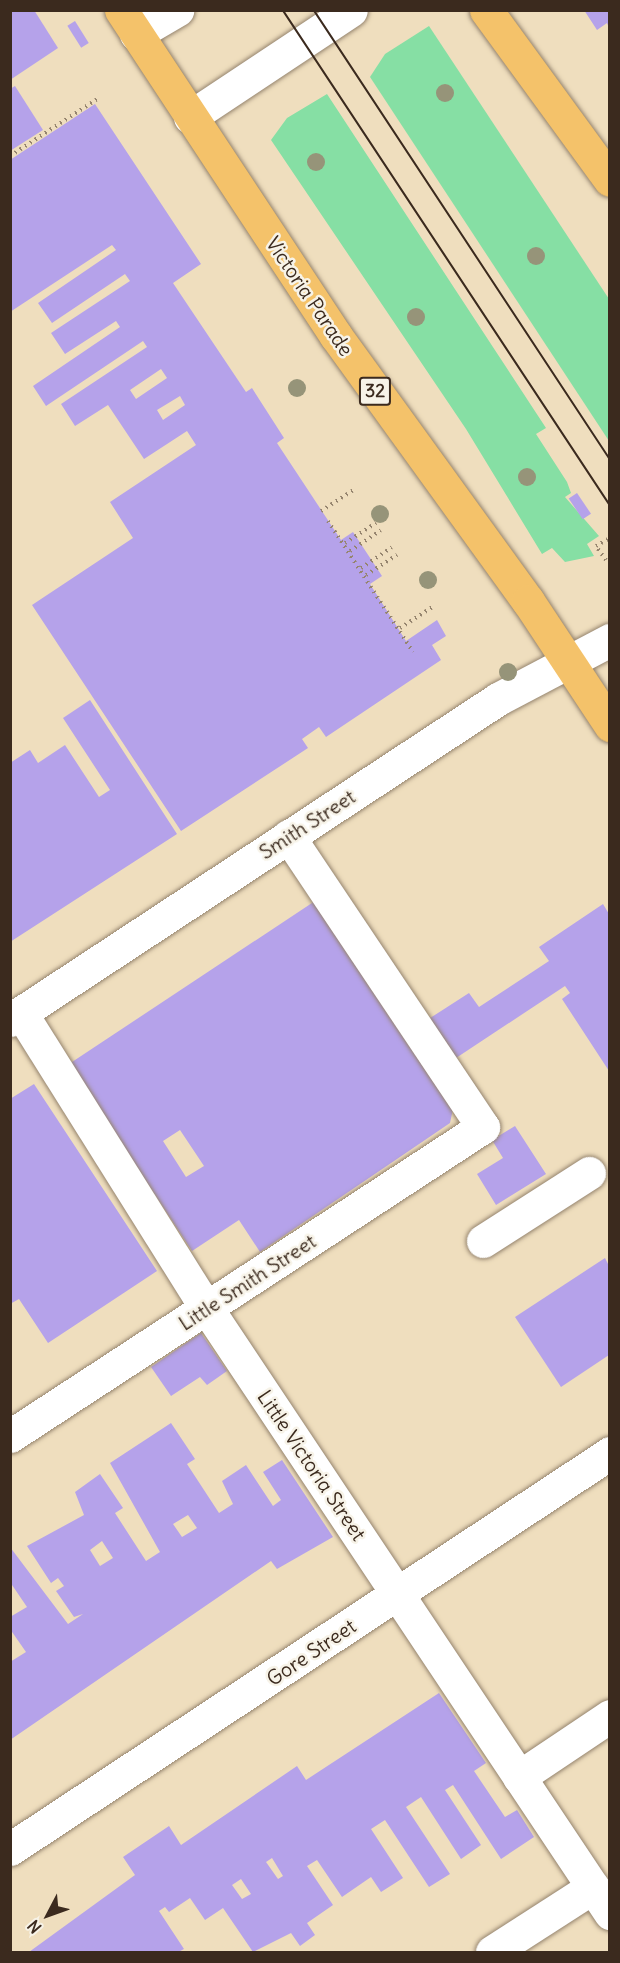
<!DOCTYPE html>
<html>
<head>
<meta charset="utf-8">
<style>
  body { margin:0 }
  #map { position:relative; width:620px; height:1963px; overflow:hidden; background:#efdebe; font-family:Delius,sans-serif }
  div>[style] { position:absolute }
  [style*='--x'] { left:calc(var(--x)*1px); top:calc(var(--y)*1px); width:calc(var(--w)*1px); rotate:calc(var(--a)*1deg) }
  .green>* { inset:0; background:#86dfa4 }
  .building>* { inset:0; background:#b5a2ea; transform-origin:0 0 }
  .path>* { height:4px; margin-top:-2px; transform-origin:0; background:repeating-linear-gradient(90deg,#95846e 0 1.5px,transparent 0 6px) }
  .roads { filter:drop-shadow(0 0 2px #95846e) drop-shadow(0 0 2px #95846e) }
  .minor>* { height:33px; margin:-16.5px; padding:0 16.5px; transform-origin:16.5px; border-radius:16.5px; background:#fff }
  .major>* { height:33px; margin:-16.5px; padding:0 16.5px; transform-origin:16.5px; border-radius:16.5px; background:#f4c26a }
  .tram>* { height:1.5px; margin:-0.75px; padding:0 0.75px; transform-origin:0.75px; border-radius:0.75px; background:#3b2a1e }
  .trees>* { width:18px; height:18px; margin:-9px; border-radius:50%; background:#969479 }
  span { translate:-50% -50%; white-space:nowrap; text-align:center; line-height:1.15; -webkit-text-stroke:5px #f7f3e8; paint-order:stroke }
  .shield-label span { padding:2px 4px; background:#f7f3e8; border:2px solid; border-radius:4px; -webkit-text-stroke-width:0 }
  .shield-label { font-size:18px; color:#3b2a1e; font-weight:700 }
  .street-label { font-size:20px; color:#3b2a1e }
  .frame { position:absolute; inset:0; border:12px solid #3b2a1e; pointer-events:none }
  .north { position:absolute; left:18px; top:1885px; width:60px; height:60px; -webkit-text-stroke:4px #f7f3e8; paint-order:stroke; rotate:229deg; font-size:16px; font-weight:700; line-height:24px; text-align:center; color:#3b2a1e }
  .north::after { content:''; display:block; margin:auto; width:21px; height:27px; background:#3b2a1e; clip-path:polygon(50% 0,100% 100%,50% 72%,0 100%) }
</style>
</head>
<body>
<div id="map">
  <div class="green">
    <div style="clip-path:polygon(429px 26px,609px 299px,609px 441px,370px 77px,385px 54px)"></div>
    <div style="clip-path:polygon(327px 94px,546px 428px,536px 434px,567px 482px,571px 493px,565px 497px,599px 536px,587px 544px,594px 556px,565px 562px,552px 548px,542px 554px,466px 429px,271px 140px,287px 118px)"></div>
  </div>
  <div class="building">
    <div style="clip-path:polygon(10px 10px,34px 10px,58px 48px,10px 80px)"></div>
    <div style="clip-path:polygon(584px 10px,609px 10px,609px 28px,607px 23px,597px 30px)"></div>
    <div style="left:75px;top:21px;width:26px;height:9px;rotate:58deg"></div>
    <div style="clip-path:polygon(15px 86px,43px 130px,10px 151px,10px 89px)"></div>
    <div style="clip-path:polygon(evenodd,95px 104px,201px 264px,173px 283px,246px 392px,252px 388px,284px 438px,277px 443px,341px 540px,353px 532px,382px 576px,370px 584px,406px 641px,437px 620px,446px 636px,432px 645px,441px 660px,326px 737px,319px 727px,302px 739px,308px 748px,181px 831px,32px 605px,133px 538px,110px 502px,196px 445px,187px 431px,144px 459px,108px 405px,75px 426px,61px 404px,147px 347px,143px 341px,46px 406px,33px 386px,120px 327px,116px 321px,65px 354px,51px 333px,130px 281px,125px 274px,52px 323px,38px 303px,116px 250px,112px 245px,10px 312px,10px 160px,95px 104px,161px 369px,167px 378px,136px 399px,130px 390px,161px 369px,95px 104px,180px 396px,185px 405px,163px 420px,157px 410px,180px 396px)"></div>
    <div style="left:577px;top:493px;width:25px;height:10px;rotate:56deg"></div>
    <div style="clip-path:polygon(90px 700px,177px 834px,10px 942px,10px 763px,30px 750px,38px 763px,65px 745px,99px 797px,110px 790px,63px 718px)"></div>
    <div style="clip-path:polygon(evenodd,315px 901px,453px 1109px,450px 1123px,260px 1252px,239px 1220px,192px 1251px,69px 1064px,315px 901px,180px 1130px,204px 1166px,186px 1177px,163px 1141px,180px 1130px)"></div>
    <div style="clip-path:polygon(603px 904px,609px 914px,609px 1071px,562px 999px,570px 993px,565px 986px,450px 1062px,424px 1022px,469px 993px,479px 1007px,549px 961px,539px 947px)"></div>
    <div style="clip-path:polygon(34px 1084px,157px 1271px,48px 1343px,19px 1299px,10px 1304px,10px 1099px)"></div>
    <div style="clip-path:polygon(515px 1126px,546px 1174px,496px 1205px,477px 1174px,503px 1158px,492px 1140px)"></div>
    <div style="clip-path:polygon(605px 1258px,609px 1266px,609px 1355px,561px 1387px,515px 1317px)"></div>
    <div style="clip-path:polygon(201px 1333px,227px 1371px,207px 1385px,200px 1377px,171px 1396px,151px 1367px)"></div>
    <div style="clip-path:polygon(evenodd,171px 1423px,195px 1459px,187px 1464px,219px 1513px,233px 1504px,222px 1481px,246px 1465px,273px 1506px,281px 1500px,263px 1472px,282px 1460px,333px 1537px,277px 1569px,271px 1561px,10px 1740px,10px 1662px,26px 1652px,10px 1629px,10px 1617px,27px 1607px,10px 1582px,10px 1547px,68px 1624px,83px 1614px,74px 1617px,56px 1591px,64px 1586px,58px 1578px,51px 1583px,27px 1546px,84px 1515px,75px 1492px,100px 1474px,123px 1508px,115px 1513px,146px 1561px,160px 1552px,110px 1463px,171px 1423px,188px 1515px,197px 1528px,182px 1537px,173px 1524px,188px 1515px,171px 1423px,102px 1541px,113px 1558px,100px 1566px,90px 1550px,102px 1541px)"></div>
    <div style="clip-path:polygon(evenodd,439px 1693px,486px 1763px,474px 1771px,505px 1817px,517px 1810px,534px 1837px,501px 1859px,453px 1785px,445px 1790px,481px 1845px,461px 1859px,421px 1797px,406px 1807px,450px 1874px,429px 1887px,385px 1820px,371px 1829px,403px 1878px,381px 1892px,371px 1877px,342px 1897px,317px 1860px,307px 1866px,333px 1905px,307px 1923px,315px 1935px,300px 1946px,291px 1933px,253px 1952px,223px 1908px,205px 1920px,190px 1898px,169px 1912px,165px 1907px,159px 1911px,184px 1949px,178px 1952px,29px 1952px,135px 1875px,123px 1857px,169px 1826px,181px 1845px,297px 1766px,306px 1780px,439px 1693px,272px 1858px,283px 1876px,278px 1879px,266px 1862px,272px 1858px,439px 1693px,241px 1879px,251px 1894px,242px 1899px,232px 1885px,241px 1879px)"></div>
  </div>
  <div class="path">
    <div style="--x:10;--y:156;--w:104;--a:-33.2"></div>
    <div style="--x:321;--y:511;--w:38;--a:-33"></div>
    <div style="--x:328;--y:521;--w:156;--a:57"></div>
    <div style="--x:345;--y:543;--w:37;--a:-33"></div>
    <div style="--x:350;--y:551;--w:37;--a:-34"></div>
    <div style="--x:606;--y:560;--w:17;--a:-126"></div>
    <div style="--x:596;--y:546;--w:16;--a:-30"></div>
    <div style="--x:361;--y:568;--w:37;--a:-34"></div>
    <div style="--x:366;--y:575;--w:37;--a:-33"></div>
    <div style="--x:400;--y:628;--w:40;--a:-32.9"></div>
  </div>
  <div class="roads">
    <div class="minor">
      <div style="--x:136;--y:34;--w:48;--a:-30.3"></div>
      <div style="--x:190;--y:117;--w:193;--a:-33.6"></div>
      <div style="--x:21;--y:1013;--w:333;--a:57.9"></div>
      <div style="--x:198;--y:1295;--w:743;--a:56.31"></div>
      <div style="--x:10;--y:1020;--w:584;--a:-33.34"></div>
      <div style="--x:498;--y:699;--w:127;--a:-27.8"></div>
      <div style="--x:483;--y:1241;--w:126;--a:-32.7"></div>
      <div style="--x:10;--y:1436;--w:565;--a:-33.16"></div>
      <div style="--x:483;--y:1127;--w:350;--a:-123.8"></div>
      <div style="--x:519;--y:1777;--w:110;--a:-33.8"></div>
      <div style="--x:10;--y:1849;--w:719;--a:-33.42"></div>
      <div style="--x:492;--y:1952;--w:120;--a:-32.8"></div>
    </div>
    <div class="major">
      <div style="--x:121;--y:10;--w:391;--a:56.6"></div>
      <div style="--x:336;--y:336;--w:327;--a:54.1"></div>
      <div style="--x:528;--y:601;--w:149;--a:56.5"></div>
      <div style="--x:486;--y:10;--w:210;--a:53.9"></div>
    </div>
  </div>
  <div class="tram">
    <div style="--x:283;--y:10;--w:593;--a:56.55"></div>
    <div style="--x:314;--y:10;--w:538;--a:56.61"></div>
  </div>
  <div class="trees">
    <div style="left:445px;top:93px"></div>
    <div style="left:316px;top:162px"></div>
    <div style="left:536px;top:256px"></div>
    <div style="left:416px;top:317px"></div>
    <div style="left:297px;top:388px"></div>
    <div style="left:527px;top:477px"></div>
    <div style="left:380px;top:514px"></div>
    <div style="left:428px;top:580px"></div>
    <div style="left:508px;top:672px"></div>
  </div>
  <div class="shield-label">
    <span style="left:375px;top:391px">32</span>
  </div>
  <div class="street-label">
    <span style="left:310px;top:296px;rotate:56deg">Victoria Parade</span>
    <span style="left:307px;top:824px;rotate:-33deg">Smith Street</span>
    <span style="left:247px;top:1282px;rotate:-33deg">Little Smith Street</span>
    <span style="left:312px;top:1465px;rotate:56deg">Little Victoria Street</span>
    <span style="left:311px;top:1652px;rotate:-34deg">Gore Street</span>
  </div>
  <div class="frame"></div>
  <div class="north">N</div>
</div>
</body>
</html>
